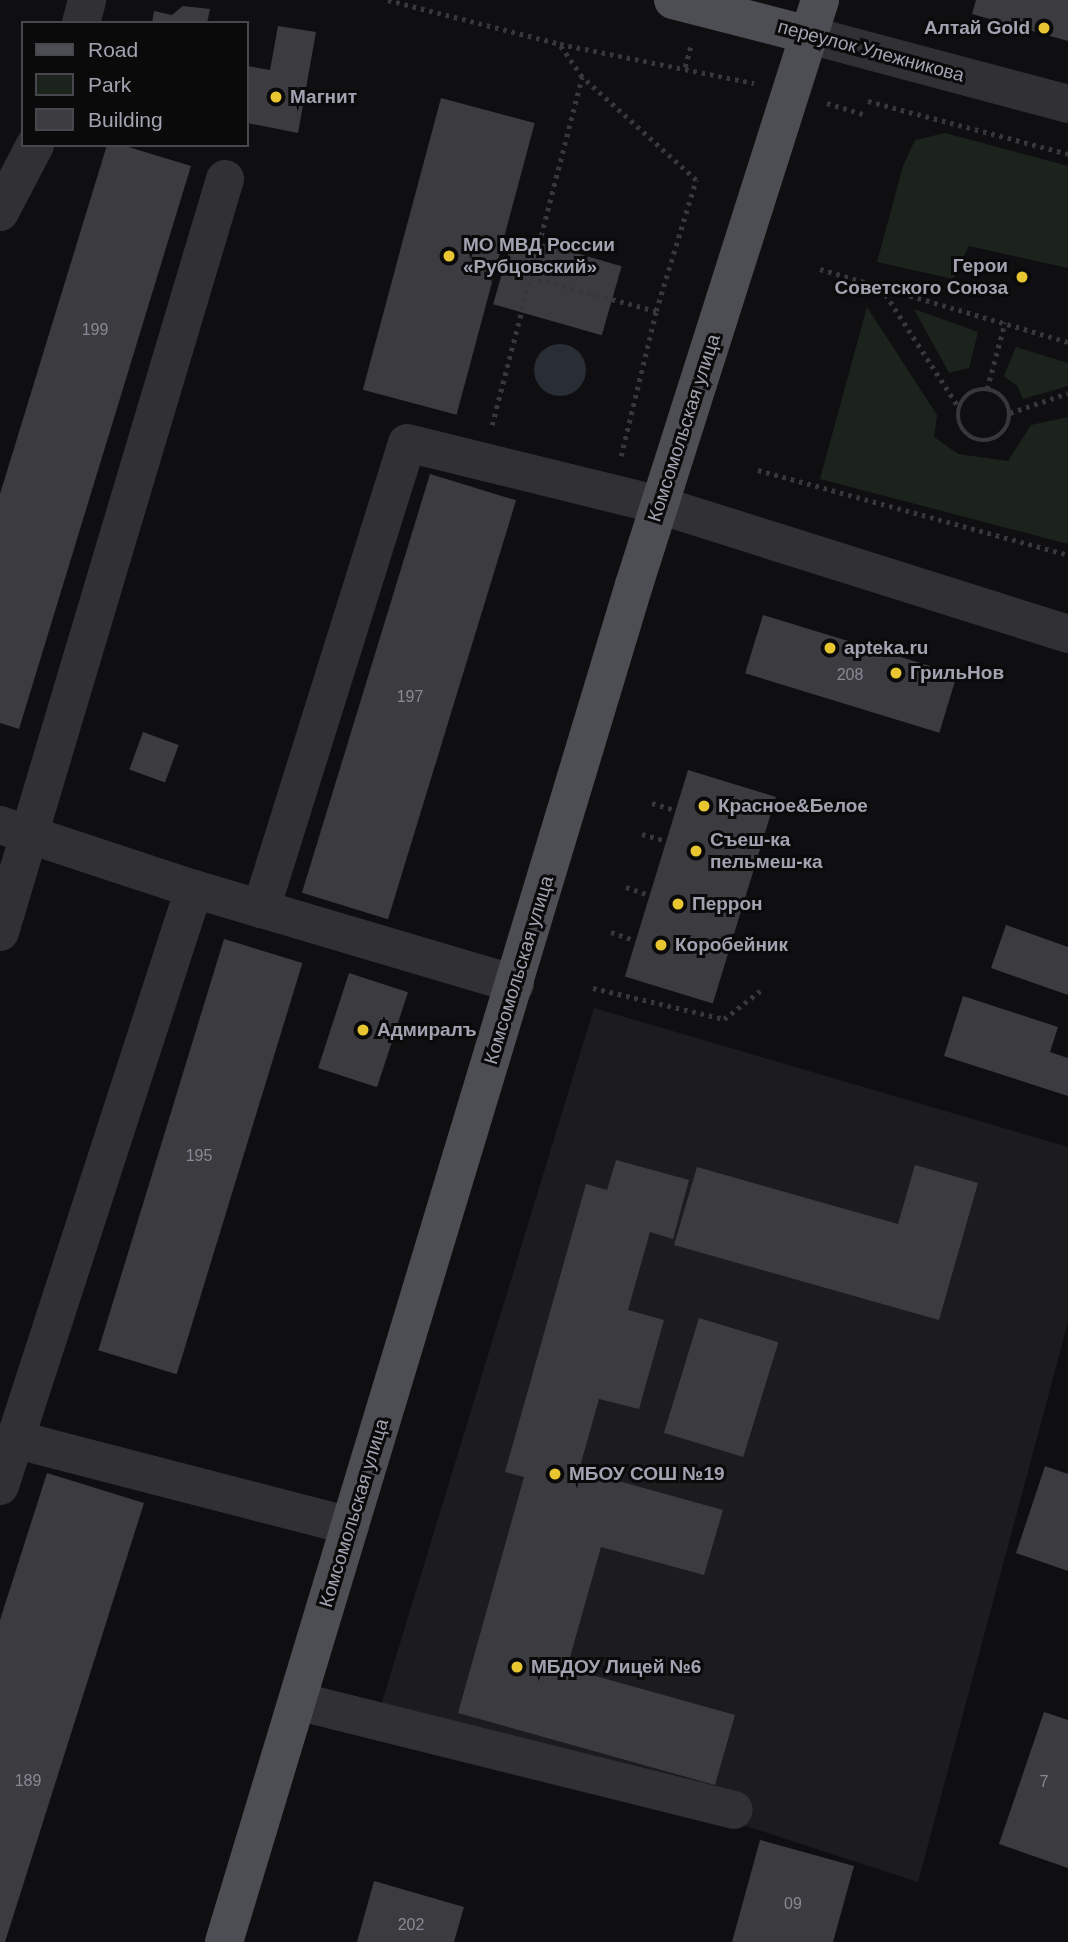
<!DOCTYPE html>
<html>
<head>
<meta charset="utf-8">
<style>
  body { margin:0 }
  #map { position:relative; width:1068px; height:1942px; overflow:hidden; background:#0f0f11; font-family:Arial,sans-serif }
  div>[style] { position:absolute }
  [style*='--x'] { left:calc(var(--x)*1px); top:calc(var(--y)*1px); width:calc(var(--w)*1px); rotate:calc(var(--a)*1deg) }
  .built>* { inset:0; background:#1c1b1d }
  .green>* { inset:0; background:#1c231d }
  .water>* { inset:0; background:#292e35 }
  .round { border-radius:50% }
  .building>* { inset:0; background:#3c3c40; transform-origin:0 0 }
  .path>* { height:4.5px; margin-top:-2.25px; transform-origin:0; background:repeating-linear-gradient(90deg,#37373c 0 3.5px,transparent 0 8.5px) }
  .path>.ring { margin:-2.25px; padding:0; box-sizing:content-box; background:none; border:4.5px solid #37373c; border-radius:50% }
  .minor>* { height:38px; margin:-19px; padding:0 19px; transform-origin:19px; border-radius:19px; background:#313135 }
  .major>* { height:38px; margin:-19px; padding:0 19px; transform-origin:19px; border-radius:19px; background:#4d4d54 }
  .dots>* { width:19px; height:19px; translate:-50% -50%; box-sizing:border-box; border:4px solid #0b0a0b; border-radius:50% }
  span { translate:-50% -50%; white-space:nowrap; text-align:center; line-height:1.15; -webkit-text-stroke:6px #0b0a0b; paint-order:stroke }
  .number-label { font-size:16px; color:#888995 }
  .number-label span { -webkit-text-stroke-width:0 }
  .poi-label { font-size:19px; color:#a1a3b1; font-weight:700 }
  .right { translate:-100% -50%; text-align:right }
  .left { translate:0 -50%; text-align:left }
  .street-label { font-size:19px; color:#a1a3b1 }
  .legend { position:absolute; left:21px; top:21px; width:228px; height:126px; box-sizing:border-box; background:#0b0a0b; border:2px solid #47474d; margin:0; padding:9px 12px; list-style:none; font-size:21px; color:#a1a3b1 }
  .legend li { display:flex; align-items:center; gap:14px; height:35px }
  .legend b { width:35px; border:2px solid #47474d }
</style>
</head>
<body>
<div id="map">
  <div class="built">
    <div style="clip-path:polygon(594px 1008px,1068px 1147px,1068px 1322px,918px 1882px,749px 1827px,372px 1735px)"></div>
  </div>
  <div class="green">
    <div style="clip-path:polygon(945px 133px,1068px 166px,1068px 268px,969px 246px,953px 279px,877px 262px,903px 166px,915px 140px)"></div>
    <div style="clip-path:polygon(867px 307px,937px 415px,934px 437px,958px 454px,1008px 461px,1031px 425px,1068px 417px,1068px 544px,820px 479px)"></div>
    <div style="clip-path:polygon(914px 309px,978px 332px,969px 368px,949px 373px)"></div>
    <div style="clip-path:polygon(1016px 347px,1068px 363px,1068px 386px,1023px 399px,1017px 386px,1004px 376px)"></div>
  </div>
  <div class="water">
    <div class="round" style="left:534px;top:344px;width:52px;height:52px"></div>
  </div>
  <div class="building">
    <div style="clip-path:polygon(976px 0,1068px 0,1068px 41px,972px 14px)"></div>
    <div style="clip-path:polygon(183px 6px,210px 9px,207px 23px,152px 23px,154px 11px,172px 15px)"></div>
    <div style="clip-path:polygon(278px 26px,316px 32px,298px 133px,247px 123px,247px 66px,270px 70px)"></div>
    <div style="left:441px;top:98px;width:97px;height:302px;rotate:15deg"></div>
    <div style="clip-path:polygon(107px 145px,122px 145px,191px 166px,19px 729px,0 723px,0 494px)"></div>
    <div style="left:513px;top:235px;width:113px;height:72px;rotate:16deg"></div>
    <div style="left:430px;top:474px;width:90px;height:438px;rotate:17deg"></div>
    <div style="left:763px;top:615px;width:203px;height:61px;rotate:17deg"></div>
    <div style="left:143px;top:732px;width:38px;height:40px;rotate:20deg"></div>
    <div style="left:688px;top:770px;width:92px;height:216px;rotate:17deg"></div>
    <div style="clip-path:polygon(1006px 925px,1068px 947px,1068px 995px,991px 968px)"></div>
    <div style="left:224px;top:939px;width:82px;height:430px;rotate:17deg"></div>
    <div style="left:349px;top:973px;width:62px;height:100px;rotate:18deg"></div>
    <div style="clip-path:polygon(963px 996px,1058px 1027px,1050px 1052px,1068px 1058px,1068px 1096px,944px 1056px)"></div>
    <div style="clip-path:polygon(616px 1160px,689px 1180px,673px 1239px,650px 1232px,628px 1310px,664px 1320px,639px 1409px,599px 1399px,579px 1470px,723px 1510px,704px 1575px,601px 1547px,567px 1668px,735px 1715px,715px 1785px,458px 1713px,524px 1477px,505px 1472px,586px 1184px,607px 1190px)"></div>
    <div style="clip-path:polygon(915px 1165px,978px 1183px,939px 1320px,674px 1245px,697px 1167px,898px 1224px)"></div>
    <div style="left:699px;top:1318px;width:83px;height:120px;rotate:17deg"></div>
    <div style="clip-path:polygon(1045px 1466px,1068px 1474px,1068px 1571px,1016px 1553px)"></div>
    <div style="clip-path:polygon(47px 1473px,144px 1503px,5px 1942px,0 1942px,0 1620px)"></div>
    <div style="clip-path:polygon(1044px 1712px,1068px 1720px,1068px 1868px,999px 1844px)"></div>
    <div style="clip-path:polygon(760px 1840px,854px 1866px,833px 1942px,732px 1942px)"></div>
    <div style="clip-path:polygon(374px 1881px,464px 1907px,454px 1942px,357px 1942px)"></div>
  </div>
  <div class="path">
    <div style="--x:388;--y:0;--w:178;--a:14.3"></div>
    <div style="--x:560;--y:44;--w:198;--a:11.4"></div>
    <div style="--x:685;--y:67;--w:23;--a:-75"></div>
    <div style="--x:868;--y:101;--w:207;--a:14.8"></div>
    <div style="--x:827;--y:103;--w:38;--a:17"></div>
    <div style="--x:820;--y:269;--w:259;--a:16.4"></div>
    <div style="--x:530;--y:277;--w:131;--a:15.1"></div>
    <div style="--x:656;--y:311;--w:137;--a:-73"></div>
    <div style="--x:696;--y:180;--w:154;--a:-137.9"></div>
    <div style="--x:881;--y:287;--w:142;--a:57.1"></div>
    <div class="ring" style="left:958px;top:389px;width:47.5px;height:47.5px"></div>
    <div style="--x:987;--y:389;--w:69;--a:-75"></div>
    <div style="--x:1010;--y:413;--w:61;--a:-19"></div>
    <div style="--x:492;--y:425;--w:359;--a:-75.5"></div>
    <div style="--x:582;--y:77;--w:39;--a:-125"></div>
    <div style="--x:621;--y:456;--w:149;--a:-76.4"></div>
    <div style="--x:758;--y:470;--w:321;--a:15.3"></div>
    <div style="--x:652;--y:803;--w:24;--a:17"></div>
    <div style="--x:642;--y:834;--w:25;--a:16"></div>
    <div style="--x:626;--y:887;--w:24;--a:19"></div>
    <div style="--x:611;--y:932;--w:24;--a:19"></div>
    <div style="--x:593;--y:988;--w:135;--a:13.3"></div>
    <div style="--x:724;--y:1019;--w:46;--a:-37.9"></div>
  </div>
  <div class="minor">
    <div style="--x:81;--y:23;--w:24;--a:-75"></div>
    <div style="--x:809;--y:35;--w:268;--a:14.9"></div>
    <div style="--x:0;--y:212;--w:76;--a:-62.4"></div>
    <div style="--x:0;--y:825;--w:204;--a:18.3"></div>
    <div style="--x:194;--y:889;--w:335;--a:16.5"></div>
    <div style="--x:261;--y:909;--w:488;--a:-72.6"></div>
    <div style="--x:407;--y:443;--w:260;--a:13.8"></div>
    <div style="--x:659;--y:505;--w:429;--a:17.5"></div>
    <div style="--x:0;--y:932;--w:786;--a:-73.36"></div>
    <div style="--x:0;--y:1443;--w:15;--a:-16"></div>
    <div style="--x:14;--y:1439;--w:347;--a:14.5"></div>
    <div style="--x:0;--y:1486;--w:628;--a:-72"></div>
    <div style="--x:297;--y:1701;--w:450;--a:14"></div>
  </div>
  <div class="major">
    <div style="--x:673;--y:0;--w:140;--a:14.4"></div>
    <div style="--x:224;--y:1942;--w:1418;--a:-73.19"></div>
    <div style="--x:634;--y:585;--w:614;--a:-72.36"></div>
  </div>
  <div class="dots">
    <div style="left:1044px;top:28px;background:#e7c631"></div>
    <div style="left:276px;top:97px;background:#e7c631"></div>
    <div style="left:449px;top:256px;background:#e7c631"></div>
    <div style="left:1022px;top:277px;background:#e7c631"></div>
    <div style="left:830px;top:648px;background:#e7c631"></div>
    <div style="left:896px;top:673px;background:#e7c631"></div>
    <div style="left:704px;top:806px;background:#e7c631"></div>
    <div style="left:696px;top:851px;background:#e7c631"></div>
    <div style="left:678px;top:904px;background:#e7c631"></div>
    <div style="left:661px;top:945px;background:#e7c631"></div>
    <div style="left:363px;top:1030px;background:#e7c631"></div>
    <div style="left:555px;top:1474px;background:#e7c631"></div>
    <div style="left:517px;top:1667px;background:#e7c631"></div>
  </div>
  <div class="number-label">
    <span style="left:95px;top:330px">199</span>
    <span style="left:850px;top:675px">208</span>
    <span style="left:410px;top:697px">197</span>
    <span style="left:199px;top:1156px">195</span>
    <span style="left:28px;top:1781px">189</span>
    <span style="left:1044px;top:1782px">7</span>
    <span style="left:793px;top:1904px">09</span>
    <span style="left:411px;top:1925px">202</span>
  </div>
  <div class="poi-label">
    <span class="right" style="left:1030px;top:28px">Алтай Gold</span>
    <span class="left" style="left:290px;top:97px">Магнит</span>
    <span class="left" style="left:463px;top:256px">МО МВД России<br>«Рубцовский»</span>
    <span class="right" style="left:1008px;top:277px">Герои<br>Советского Союза</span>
    <span class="left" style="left:844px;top:648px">apteka.ru</span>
    <span class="left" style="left:910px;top:673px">ГрильНов</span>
    <span class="left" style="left:718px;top:806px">Красное&amp;Белое</span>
    <span class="left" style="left:710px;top:851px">Съеш-ка<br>пельмеш-ка</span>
    <span class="left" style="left:692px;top:904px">Перрон</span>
    <span class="left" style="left:675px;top:945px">Коробейник</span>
    <span class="left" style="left:377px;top:1030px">Адмиралъ</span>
    <span class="left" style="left:569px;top:1474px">МБОУ СОШ №19</span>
    <span class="left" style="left:531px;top:1667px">МБДОУ Лицей №6</span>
  </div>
  <div class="street-label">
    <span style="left:871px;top:51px;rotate:15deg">переулок Улежникова</span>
    <span style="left:684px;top:428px;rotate:-72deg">Комсомольская улица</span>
    <span style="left:519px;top:970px;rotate:-73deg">Комсомольская улица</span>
    <span style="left:354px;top:1513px;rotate:-73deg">Комсомольская улица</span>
  </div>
  <ul class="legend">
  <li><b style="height:9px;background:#4d4d54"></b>Road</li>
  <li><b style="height:19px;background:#1c231d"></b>Park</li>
  <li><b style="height:19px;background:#3c3c40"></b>Building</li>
  </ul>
</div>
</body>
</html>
